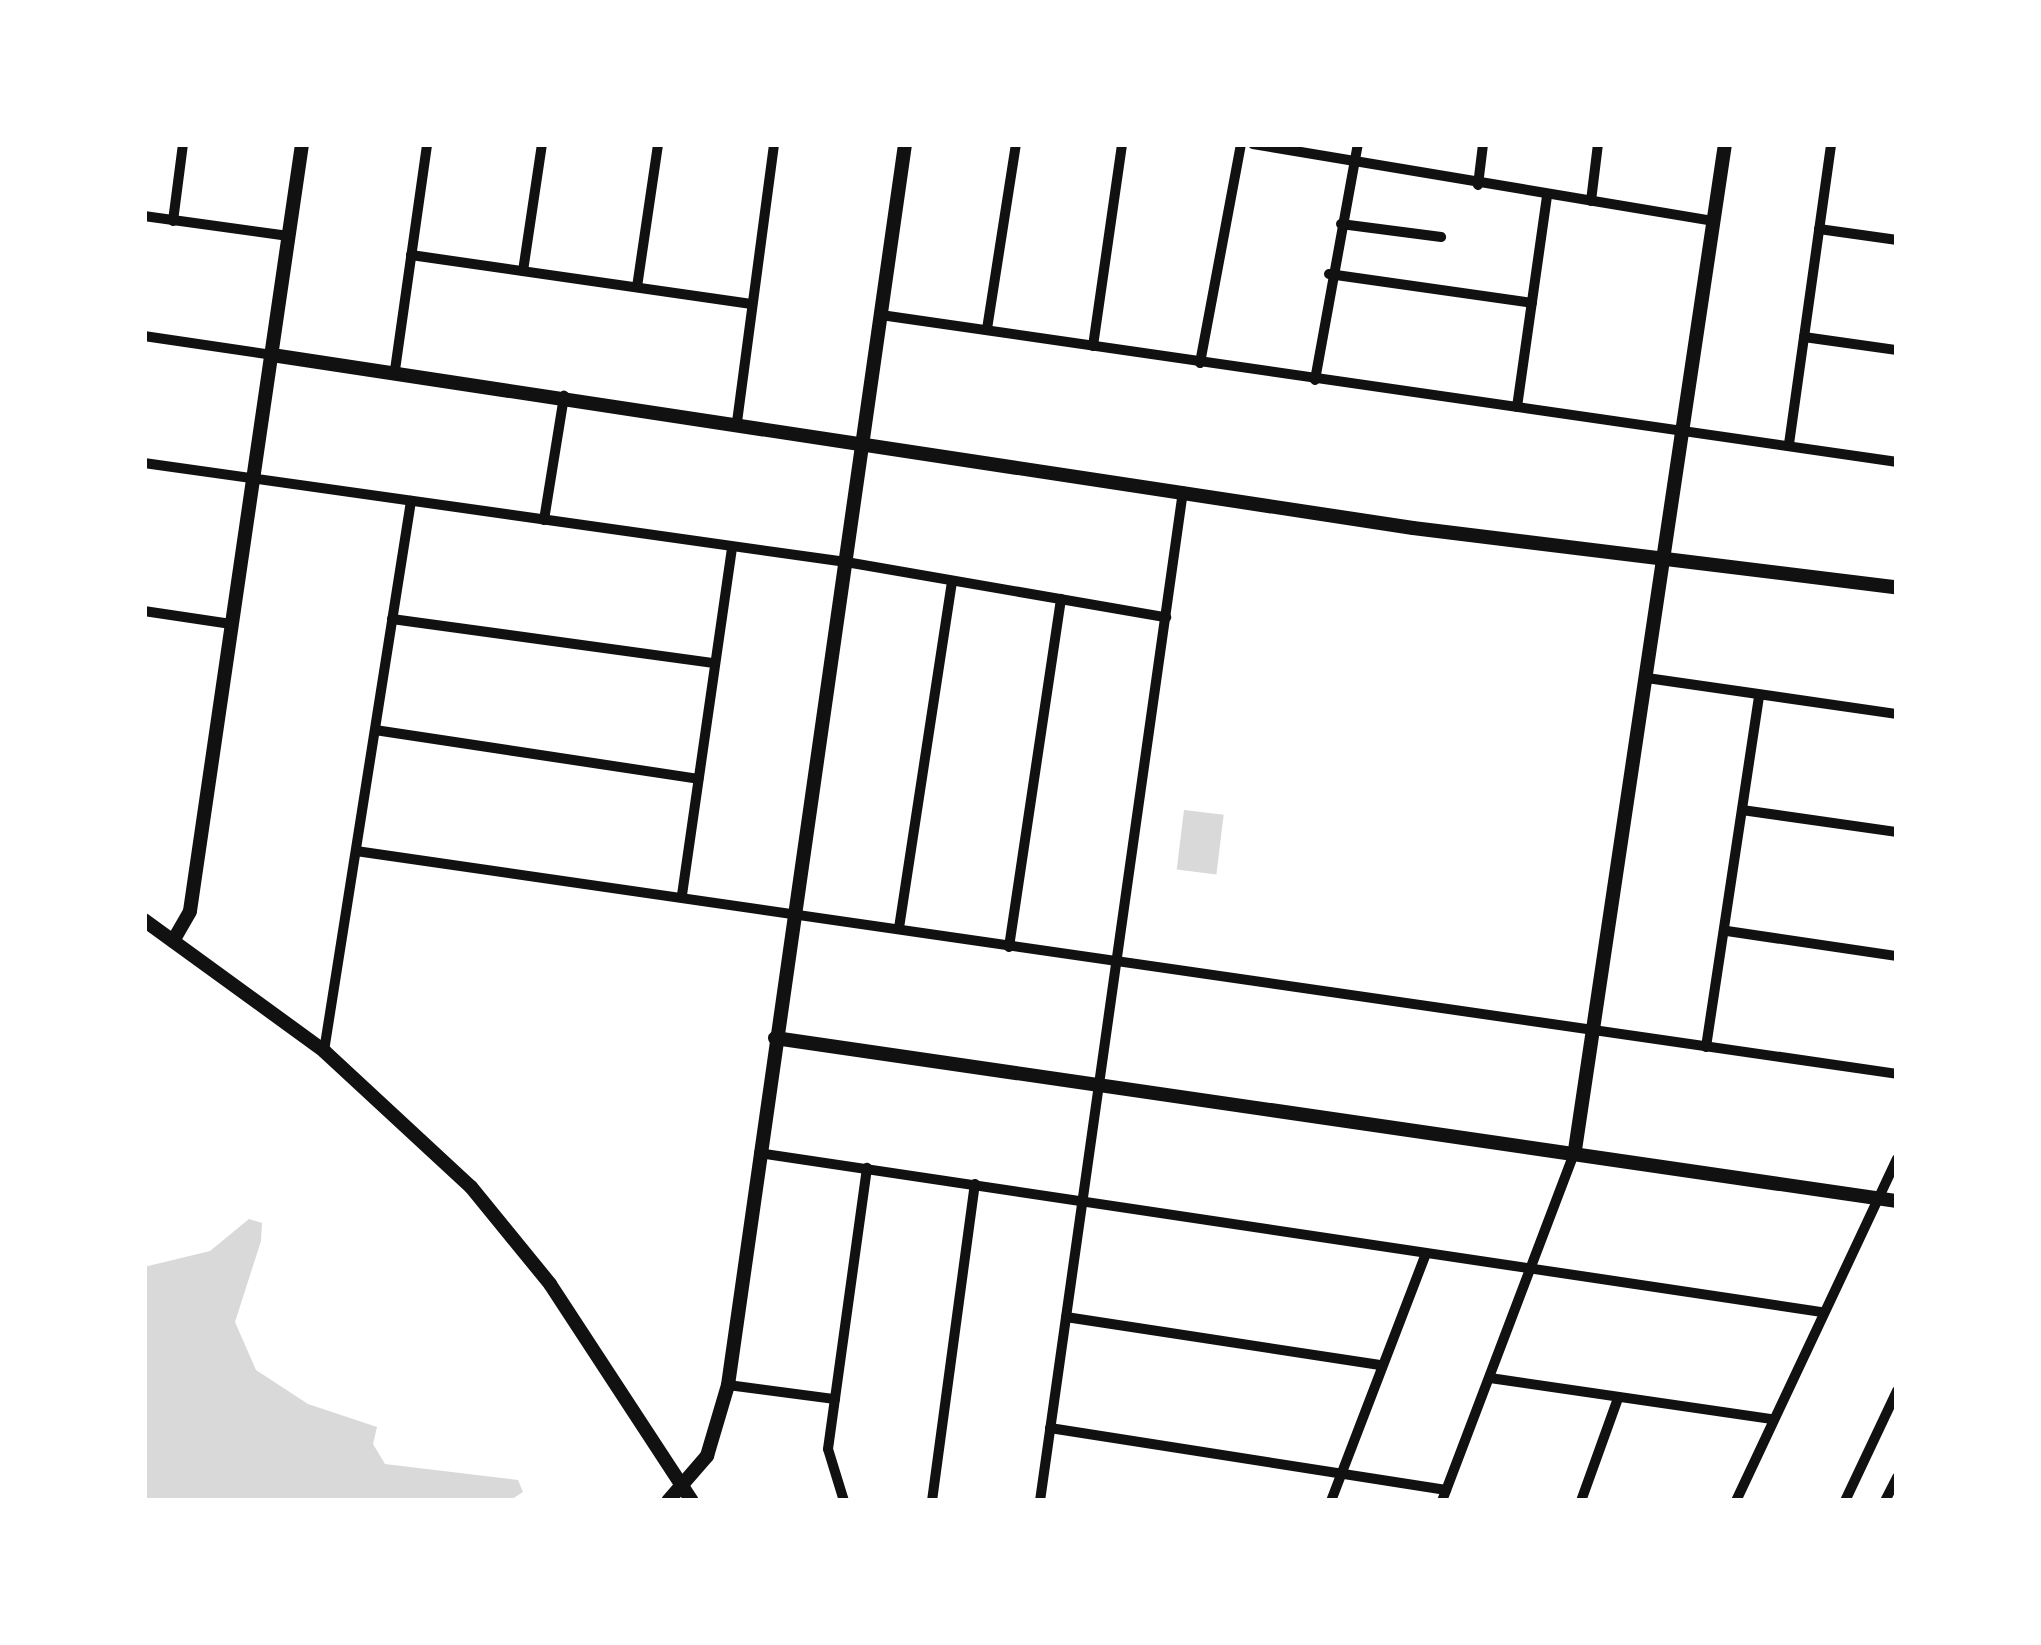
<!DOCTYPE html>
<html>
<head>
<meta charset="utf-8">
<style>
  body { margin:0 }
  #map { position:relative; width:2041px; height:1645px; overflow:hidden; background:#fff; font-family:Roboto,sans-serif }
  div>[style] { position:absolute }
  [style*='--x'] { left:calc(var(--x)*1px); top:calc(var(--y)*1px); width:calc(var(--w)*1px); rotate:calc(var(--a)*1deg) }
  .water>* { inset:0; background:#d9d9d9; transform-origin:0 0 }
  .minor>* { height:10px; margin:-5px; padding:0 5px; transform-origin:5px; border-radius:5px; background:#111 }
  .tertiary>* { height:14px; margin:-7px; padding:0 7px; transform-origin:7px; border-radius:7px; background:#111 }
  span { translate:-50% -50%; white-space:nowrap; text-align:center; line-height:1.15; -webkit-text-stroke:12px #fff; paint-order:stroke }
  .frame { position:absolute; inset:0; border:147px solid #fff; pointer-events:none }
</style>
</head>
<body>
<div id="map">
  <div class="water">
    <div style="left:1184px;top:810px;width:40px;height:60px;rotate:7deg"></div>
    <div style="clip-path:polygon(249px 1219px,262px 1223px,261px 1241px,235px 1322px,256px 1370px,308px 1404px,377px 1427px,373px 1444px,385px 1464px,518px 1480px,523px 1492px,509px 1501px,144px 1501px,144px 1267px,210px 1251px)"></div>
  </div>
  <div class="minor">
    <div style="--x:1253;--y:144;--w:466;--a:9.5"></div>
    <div style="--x:1478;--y:185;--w:41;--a:-83"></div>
    <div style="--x:1591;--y:201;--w:57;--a:-83"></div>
    <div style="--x:144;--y:216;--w:146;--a:7.9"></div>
    <div style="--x:173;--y:221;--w:78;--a:-82.6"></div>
    <div style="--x:1341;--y:224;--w:101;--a:7.4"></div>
    <div style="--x:1819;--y:229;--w:79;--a:8"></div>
    <div style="--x:411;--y:255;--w:344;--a:8.2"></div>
    <div style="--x:523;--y:271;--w:128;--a:-81.5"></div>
    <div style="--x:1329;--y:274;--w:205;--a:8.1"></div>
    <div style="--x:637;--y:287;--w:145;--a:-81.6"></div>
    <div style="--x:881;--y:315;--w:1027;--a:8.23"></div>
    <div style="--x:987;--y:329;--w:187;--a:-81.1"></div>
    <div style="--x:144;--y:336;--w:129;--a:8.4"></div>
    <div style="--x:1804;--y:337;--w:94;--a:8"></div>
    <div style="--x:1093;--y:346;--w:204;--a:-81.8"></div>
    <div style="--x:1200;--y:363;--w:223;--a:-79.4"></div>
    <div style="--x:395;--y:370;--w:228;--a:-81.9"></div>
    <div style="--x:1315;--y:380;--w:240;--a:-79.7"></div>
    <div style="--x:1517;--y:407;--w:214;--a:-81.9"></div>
    <div style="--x:737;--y:422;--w:280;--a:-82.4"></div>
    <div style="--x:1789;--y:444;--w:303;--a:-82"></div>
    <div style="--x:144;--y:463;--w:709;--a:8.03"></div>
    <div style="--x:846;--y:562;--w:325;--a:9.8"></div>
    <div style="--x:544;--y:520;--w:126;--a:-80.8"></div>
    <div style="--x:144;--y:611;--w:88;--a:8.5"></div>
    <div style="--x:392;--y:619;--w:325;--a:7.8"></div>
    <div style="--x:1647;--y:678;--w:253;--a:8.2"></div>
    <div style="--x:375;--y:730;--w:327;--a:8.6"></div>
    <div style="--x:1742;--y:810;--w:157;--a:8.1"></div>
    <div style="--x:356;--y:851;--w:1557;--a:8.23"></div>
    <div style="--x:682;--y:895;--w:351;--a:-81.8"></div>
    <div style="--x:899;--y:928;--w:351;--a:-81.3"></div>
    <div style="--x:1727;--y:931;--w:172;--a:8.4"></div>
    <div style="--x:1009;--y:947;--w:352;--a:-81.5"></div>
    <div style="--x:1706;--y:1047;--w:356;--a:-81.4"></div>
    <div style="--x:324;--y:1051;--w:557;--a:-81.01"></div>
    <div style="--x:759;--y:1153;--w:1075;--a:8.51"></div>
    <div style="--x:1066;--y:1317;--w:316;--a:8.7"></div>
    <div style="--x:1490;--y:1378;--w:285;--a:8.3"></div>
    <div style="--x:728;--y:1385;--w:108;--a:7.5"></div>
    <div style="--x:1050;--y:1428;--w:401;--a:8.9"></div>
    <div style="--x:844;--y:1501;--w:54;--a:-107.1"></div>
    <div style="--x:828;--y:1449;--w:284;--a:-82.1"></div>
    <div style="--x:932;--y:1501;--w:320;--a:-82.3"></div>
    <div style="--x:1040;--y:1501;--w:1020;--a:-81.94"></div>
    <div style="--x:1331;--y:1501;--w:265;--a:-69"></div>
    <div style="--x:1442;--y:1501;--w:374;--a:-69.2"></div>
    <div style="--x:1581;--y:1501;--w:109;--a:-70.2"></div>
    <div style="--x:1736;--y:1501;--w:378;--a:-64.8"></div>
    <div style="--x:1845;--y:1501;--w:122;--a:-64.7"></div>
    <div style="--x:1885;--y:1501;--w:27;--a:-63"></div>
  </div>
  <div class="tertiary">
    <div style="--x:272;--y:355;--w:1154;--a:8.62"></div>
    <div style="--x:1413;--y:528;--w:488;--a:7"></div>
    <div style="--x:144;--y:920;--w:223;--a:36"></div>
    <div style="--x:324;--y:1051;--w:200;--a:42.8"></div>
    <div style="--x:471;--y:1187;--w:125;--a:50.8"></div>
    <div style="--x:550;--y:1284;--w:259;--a:56.8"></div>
    <div style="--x:173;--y:941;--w:34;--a:-60"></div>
    <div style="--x:190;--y:911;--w:775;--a:-81.69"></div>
    <div style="--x:775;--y:1038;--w:1134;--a:8.27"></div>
    <div style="--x:1575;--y:1150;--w:1017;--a:-81.52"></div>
    <div style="--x:668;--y:1501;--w:60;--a:-49.1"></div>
    <div style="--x:707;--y:1456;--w:74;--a:-73.5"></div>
    <div style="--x:728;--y:1385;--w:1254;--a:-81.88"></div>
  </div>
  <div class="frame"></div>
</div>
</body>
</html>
